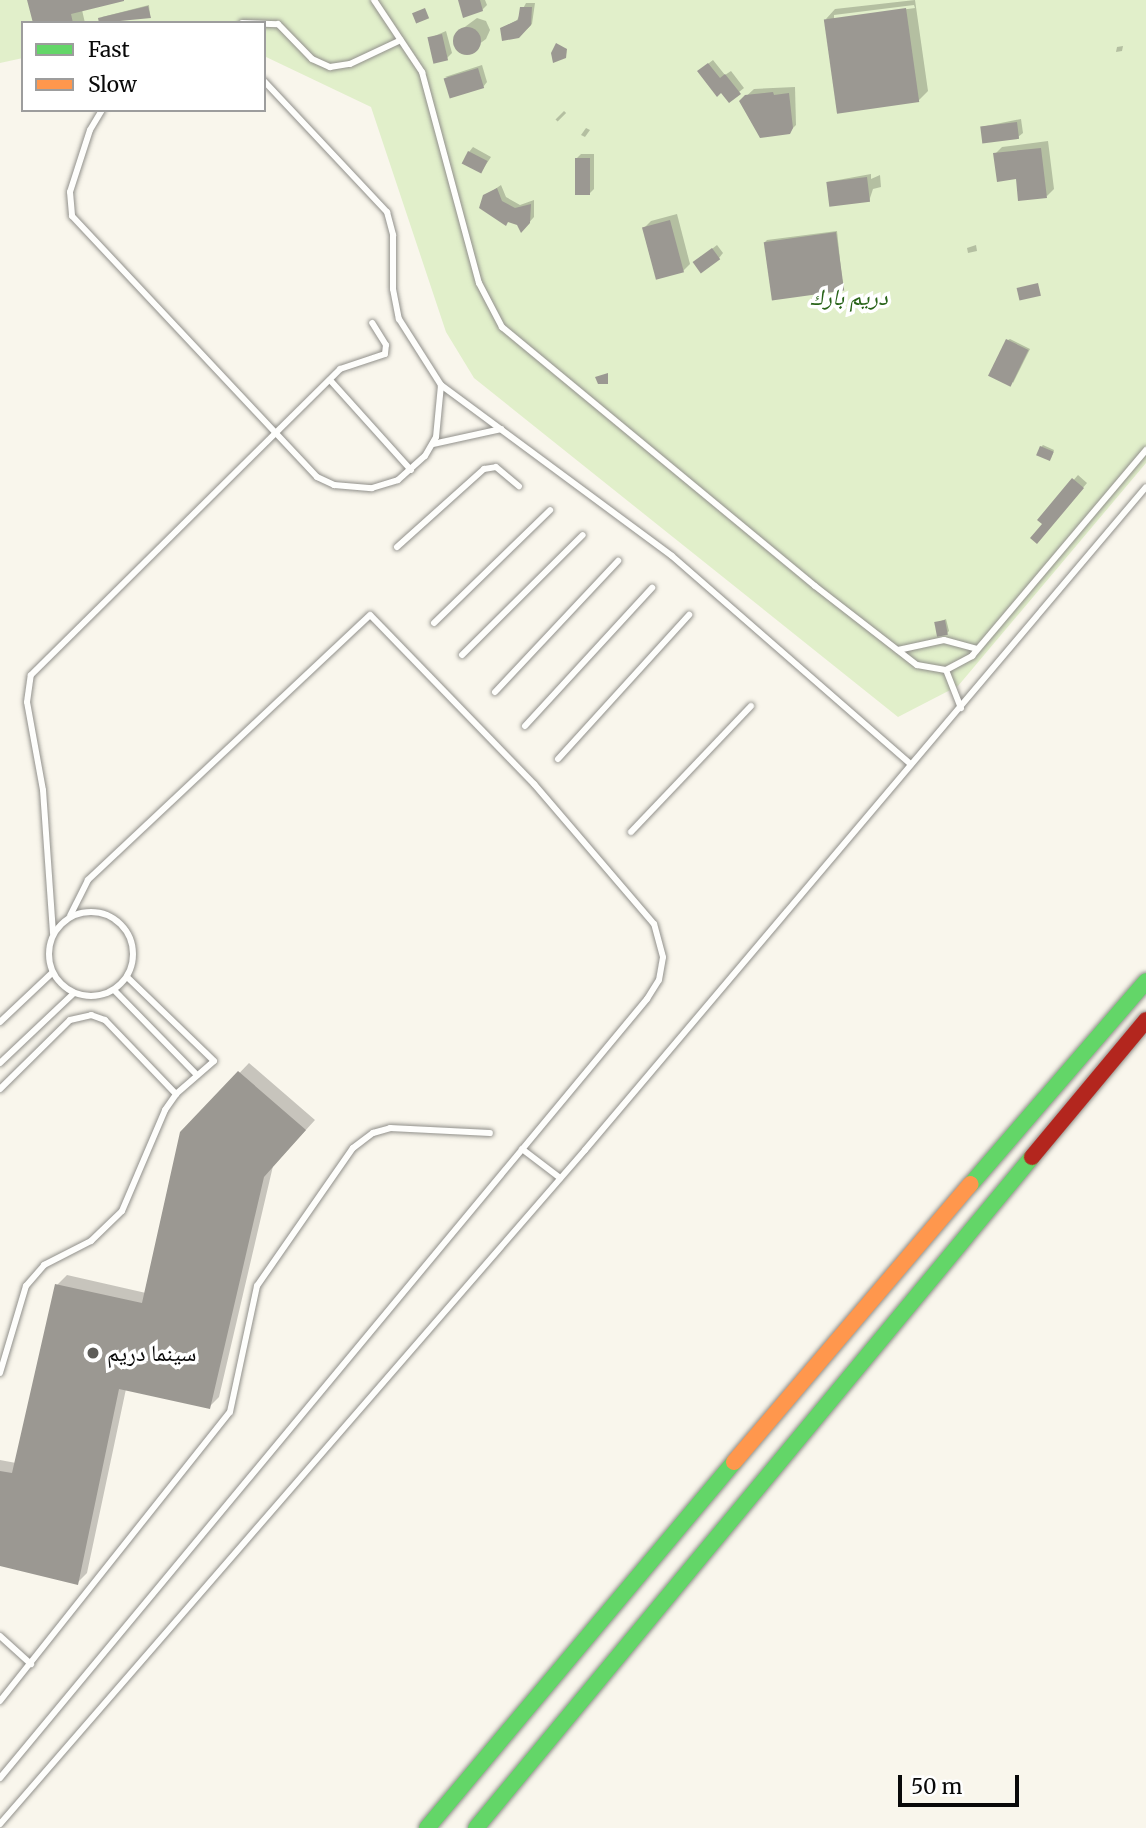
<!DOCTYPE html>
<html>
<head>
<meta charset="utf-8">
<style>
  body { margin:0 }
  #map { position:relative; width:1146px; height:1828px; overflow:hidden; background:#f9f6ec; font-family:Merriweather,"Noto Naskh Arabic",serif }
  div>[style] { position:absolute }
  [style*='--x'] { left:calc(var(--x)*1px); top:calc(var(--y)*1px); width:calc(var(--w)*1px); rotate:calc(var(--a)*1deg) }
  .green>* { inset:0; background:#e1efca }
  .shadow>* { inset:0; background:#0003; transform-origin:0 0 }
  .building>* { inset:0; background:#9b9892; transform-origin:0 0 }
  .round { border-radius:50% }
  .roads { filter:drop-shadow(0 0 2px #91908b) drop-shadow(0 0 2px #91908b) }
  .lane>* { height:6px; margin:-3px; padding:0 3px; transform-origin:3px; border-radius:3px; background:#fefefc }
  .lane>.ring { margin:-3px; padding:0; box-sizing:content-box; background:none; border:6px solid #fefefc; border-radius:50% }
  .fast>* { height:16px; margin:-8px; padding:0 8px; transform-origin:8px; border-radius:8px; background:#63d668 }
  .slow>* { height:16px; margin:-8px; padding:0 8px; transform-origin:8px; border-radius:8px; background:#ff974d }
  .jam>* { height:16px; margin:-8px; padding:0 8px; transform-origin:8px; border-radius:8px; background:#b3261e }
  .dots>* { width:19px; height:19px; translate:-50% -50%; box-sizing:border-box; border:4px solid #fff; border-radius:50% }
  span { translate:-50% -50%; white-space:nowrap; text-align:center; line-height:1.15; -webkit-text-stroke:7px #fff; paint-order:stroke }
  .park-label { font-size:23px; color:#286318; font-style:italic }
  .poi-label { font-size:23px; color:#090909 }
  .left { translate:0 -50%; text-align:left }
  .legend { position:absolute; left:21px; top:21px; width:245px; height:91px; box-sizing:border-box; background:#fff; border:2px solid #9d9d9d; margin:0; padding:9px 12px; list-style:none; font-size:21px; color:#090909 }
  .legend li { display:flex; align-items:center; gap:14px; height:35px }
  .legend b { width:35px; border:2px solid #9d9d9d }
  .scale { position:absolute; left:898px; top:1775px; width:121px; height:32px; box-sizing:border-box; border:4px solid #090909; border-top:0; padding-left:9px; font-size:21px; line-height:24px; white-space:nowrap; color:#090909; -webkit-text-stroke:5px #fff; paint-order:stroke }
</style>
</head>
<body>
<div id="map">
  <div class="green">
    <div style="clip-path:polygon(0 0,1146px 0,1146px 463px,958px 686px,898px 717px,474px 378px,446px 332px,371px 107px,264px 56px,264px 23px,23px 23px,23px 58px,0 63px)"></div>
  </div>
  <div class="shadow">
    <div style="clip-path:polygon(29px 0,121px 0,82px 10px,85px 23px,34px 23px)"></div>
    <div style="clip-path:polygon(459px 0,485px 0,487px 5px,482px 10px)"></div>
    <div style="clip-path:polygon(evenodd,915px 0,928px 91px,918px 101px,826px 19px,835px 9px,915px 0,914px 5px,915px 8px,834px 19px,834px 15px,914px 5px)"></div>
    <div style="clip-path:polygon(526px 3px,535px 3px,532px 24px,527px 29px,502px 28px,517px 20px)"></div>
    <div style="clip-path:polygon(149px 5px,150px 16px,101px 23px,102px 17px)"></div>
    <div style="clip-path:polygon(477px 18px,486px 21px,490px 30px,486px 39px,467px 53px,458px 50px,454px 41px,458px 32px)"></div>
    <div style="clip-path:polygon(446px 31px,452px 53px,447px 58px,430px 38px)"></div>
    <div style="clip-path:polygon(1123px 46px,1122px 51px,1116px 52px,1117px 47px)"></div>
    <div style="clip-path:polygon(713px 60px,725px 75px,731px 71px,744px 88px,739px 92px,722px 91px,704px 67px)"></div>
    <div style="clip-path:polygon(482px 65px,487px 82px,483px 87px,445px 77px)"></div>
    <div style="clip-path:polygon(795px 87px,796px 125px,789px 132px,741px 101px,754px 89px)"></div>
    <div style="left:564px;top:111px;width:3px;height:12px;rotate:45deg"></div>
    <div style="clip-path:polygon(1021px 119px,1023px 133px,1018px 137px,981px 127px)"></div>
    <div style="clip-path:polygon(586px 128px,590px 130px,585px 137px,581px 135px)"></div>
    <div style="clip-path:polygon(1048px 141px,1054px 189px,1047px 196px,1017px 177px,995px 154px,1002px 147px)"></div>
    <div style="clip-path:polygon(473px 147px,491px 157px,481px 172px,469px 152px)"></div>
    <div style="clip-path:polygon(581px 154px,594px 154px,594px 189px,589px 194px,576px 159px)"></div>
    <div style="clip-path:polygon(871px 174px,871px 179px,880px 175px,881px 187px,873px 189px,869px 201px,827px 182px)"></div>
    <div style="clip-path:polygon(501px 185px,506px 197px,520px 205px,534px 200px,534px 217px,525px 227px,485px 196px)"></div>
    <div style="clip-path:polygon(677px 214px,690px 264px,683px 271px,644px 228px,651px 221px)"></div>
    <div style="clip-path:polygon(837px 231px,843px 288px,765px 242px,767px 240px)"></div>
    <div style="clip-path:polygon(717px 245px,723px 253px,719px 258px,699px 259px)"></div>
    <div style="clip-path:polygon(976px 245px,977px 251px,968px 253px,967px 248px)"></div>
    <div style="clip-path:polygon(1010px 339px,1030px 349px,1013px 383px,1008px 340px)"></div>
    <div style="clip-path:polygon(1043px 445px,1054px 450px,1051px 458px,1041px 447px)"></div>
    <div style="clip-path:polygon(1078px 475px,1087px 483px,1041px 537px,1044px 523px,1040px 519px)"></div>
    <div style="clip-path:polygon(946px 619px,949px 631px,947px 633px,936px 623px)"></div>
    <div style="clip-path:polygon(249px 1063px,315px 1120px,273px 1166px,219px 1397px,209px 1407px,126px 1389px,87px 1573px,77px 1583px,0 1564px,0 1460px,16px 1463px,57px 1285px,67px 1275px,146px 1293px,182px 1133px)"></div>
  </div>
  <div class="building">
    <div style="clip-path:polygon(27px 0,124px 0,124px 1px,71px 14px,73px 23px,33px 23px)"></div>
    <div style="clip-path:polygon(458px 0,480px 0,483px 11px,463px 18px)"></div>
    <div style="clip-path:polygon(148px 6px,151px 18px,99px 23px,98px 18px)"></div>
    <div style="clip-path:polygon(520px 7px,532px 7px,531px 25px,519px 38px,502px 41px,500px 28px,518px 20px)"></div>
    <div style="left:425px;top:8px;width:11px;height:14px;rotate:68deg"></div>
    <div style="left:906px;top:8px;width:95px;height:83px;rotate:82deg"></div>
    <div class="round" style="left:453px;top:27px;width:28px;height:28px"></div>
    <div style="left:442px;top:34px;width:27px;height:15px;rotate:77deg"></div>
    <div style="clip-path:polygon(556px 43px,567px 49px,566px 58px,553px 63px,551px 53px)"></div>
    <div style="clip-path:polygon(708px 63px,720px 78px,725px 74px,741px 94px,729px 103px,721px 93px,717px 97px,697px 71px)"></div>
    <div style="left:478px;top:68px;width:21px;height:36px;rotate:73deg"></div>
    <div style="clip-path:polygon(773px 92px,774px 95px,789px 93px,793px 128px,790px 134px,760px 138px,739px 101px,745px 95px)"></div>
    <div style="left:1017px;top:122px;width:17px;height:37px;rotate:83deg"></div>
    <div style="clip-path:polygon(1041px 148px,1047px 198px,1018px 201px,1016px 179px,997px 182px,993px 153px)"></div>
    <div style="left:468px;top:151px;width:22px;height:14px;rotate:27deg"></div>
    <div style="left:575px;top:158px;width:15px;height:37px"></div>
    <div style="left:867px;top:177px;width:25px;height:41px;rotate:83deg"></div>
    <div style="clip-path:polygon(497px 188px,502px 201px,515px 208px,531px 204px,530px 223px,521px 233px,517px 225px,508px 222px,506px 226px,479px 208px,483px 195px)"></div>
    <div style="left:670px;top:220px;width:54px;height:29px;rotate:75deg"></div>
    <div style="left:836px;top:232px;width:59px;height:73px;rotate:82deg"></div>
    <div style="left:712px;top:248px;width:14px;height:24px;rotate:54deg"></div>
    <div style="left:1038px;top:283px;width:13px;height:22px;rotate:77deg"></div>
    <div style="left:1006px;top:339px;width:25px;height:41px;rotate:26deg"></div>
    <div style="clip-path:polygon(608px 373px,608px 384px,598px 384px,595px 377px)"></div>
    <div style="left:1040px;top:446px;width:15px;height:10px;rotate:23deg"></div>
    <div style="clip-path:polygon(1072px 478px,1084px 488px,1037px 544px,1030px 538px,1042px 524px,1037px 520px)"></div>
    <div style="left:945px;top:620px;width:15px;height:11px;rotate:79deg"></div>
    <div style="clip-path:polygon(238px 1071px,306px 1130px,264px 1177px,210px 1409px,119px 1389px,78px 1585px,0 1566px,0 1471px,12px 1473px,55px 1284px,142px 1303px,180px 1132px)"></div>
  </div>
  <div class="roads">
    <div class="lane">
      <div style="--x:374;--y:0;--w:87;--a:56.3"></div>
      <div style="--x:422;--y:72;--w:219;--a:74.9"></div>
      <div style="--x:479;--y:283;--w:50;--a:62.4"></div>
      <div style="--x:502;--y:327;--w:406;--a:39.6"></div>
      <div style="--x:815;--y:586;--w:129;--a:37.8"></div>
      <div style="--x:917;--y:665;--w:29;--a:10"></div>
      <div style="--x:946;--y:670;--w:30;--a:-28"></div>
      <div style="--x:972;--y:656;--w:270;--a:-49.8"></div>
      <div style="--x:242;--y:23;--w:36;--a:2"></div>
      <div style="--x:278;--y:24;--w:49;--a:45.8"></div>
      <div style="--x:312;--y:59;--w:20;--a:24"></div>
      <div style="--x:330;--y:67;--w:20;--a:-9"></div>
      <div style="--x:350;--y:64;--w:56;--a:-25.2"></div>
      <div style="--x:264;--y:81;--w:180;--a:46.8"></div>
      <div style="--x:387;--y:212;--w:24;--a:75"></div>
      <div style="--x:393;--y:235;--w:54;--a:90"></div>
      <div style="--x:393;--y:289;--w:31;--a:79"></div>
      <div style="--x:399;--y:319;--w:78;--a:57.5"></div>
      <div style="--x:441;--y:385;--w:287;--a:36.5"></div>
      <div style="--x:672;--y:556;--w:315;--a:41.1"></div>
      <div style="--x:102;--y:110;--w:23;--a:121"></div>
      <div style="--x:90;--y:130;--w:65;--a:107.9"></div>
      <div style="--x:70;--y:192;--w:24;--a:85"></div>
      <div style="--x:72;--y:216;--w:358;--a:46.8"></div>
      <div style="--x:317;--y:477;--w:19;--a:25"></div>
      <div style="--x:334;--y:485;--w:38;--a:5"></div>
      <div style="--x:372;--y:488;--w:27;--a:-17"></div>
      <div style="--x:398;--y:480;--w:36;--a:-42"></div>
      <div style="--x:425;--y:456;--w:22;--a:-60"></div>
      <div style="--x:436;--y:437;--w:52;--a:-84.5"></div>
      <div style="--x:330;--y:380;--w:121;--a:48"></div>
      <div style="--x:433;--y:444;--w:70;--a:-12.4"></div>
      <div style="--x:397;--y:547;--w:117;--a:-41.9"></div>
      <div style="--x:484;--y:469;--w:12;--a:-9"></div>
      <div style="--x:496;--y:467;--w:30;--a:40"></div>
      <div style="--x:434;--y:623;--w:162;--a:-44.2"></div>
      <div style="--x:898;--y:650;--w:47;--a:-12.3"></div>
      <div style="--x:944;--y:640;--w:34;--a:15"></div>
      <div style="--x:462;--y:655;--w:170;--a:-44.8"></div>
      <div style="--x:946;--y:670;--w:41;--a:68.5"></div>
      <div style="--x:495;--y:692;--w:180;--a:-46.8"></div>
      <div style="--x:525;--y:726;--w:188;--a:-47.4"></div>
      <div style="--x:558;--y:759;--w:195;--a:-47.7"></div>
      <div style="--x:631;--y:832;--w:174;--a:-46.4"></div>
      <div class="ring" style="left:49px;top:912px;width:78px;height:78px"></div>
      <div style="--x:53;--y:933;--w:143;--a:-94"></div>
      <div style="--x:43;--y:790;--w:89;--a:-100.3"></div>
      <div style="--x:27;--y:702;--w:27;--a:-82"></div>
      <div style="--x:31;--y:675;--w:435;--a:-44.7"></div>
      <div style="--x:340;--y:369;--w:47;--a:-18.4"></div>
      <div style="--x:385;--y:354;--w:9;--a:-84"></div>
      <div style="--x:386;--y:345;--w:26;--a:-122"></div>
      <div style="--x:114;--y:990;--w:119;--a:45.7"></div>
      <div style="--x:0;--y:1022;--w:71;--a:-43.3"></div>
      <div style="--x:0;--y:1063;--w:102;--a:-43.4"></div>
      <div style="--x:0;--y:1089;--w:98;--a:-44.6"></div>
      <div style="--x:70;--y:1020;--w:22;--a:-13"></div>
      <div style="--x:91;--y:1015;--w:15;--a:20"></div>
      <div style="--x:105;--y:1020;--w:103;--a:46.2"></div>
      <div style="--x:522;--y:1149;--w:48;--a:37.3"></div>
      <div style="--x:0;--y:1373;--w:91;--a:-73.4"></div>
      <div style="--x:26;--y:1286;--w:28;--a:-49"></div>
      <div style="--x:44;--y:1265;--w:53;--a:-27.1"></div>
      <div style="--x:91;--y:1241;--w:43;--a:-44.1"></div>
      <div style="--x:122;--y:1211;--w:110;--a:-66.9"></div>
      <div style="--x:165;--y:1110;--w:19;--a:-55"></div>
      <div style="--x:176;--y:1094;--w:50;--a:-41"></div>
      <div style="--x:214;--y:1061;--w:121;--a:-136"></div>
      <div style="--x:0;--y:1636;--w:42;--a:42.1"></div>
      <div style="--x:0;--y:1701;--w:369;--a:-51.5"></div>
      <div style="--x:230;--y:1412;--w:129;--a:-77.9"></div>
      <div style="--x:257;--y:1286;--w:168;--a:-55.2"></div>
      <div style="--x:353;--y:1148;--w:25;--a:-37"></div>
      <div style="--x:373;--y:1133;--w:18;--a:-16"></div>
      <div style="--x:390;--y:1128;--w:100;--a:2.9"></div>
      <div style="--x:0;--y:1778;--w:1013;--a:-50.29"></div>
      <div style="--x:647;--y:999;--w:22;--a:-58"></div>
      <div style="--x:659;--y:980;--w:23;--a:-80"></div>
      <div style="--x:663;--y:957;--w:34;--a:-105"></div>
      <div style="--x:654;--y:924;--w:184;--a:-130.6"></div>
      <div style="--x:534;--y:784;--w:235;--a:-134.1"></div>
      <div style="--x:370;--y:615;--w:387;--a:136.8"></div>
      <div style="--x:88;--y:880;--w:40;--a:116.6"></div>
      <div style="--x:0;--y:1824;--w:892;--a:-49.04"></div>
      <div style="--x:585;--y:1150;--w:868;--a:-49.76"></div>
    </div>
    <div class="fast">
      <div style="--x:971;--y:1184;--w:268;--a:-49.2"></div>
      <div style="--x:427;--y:1828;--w:478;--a:-50"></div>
      <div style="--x:476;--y:1828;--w:871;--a:-50.35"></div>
    </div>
    <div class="slow">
      <div style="--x:734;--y:1462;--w:365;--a:-49.6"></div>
    </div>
    <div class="jam">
      <div style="--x:1032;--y:1157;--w:178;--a:-50.2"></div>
    </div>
  </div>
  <div class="dots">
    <div style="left:93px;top:1353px;background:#5d5c58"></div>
  </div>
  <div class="park-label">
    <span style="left:849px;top:297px">دريم بارك</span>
  </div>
  <div class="poi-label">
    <span class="left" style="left:107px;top:1353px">سينما دريم</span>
  </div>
  <ul class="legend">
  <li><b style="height:9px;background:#63d668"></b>Fast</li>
  <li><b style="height:9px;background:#ff974d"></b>Slow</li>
  </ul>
  <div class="scale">50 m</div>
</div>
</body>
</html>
